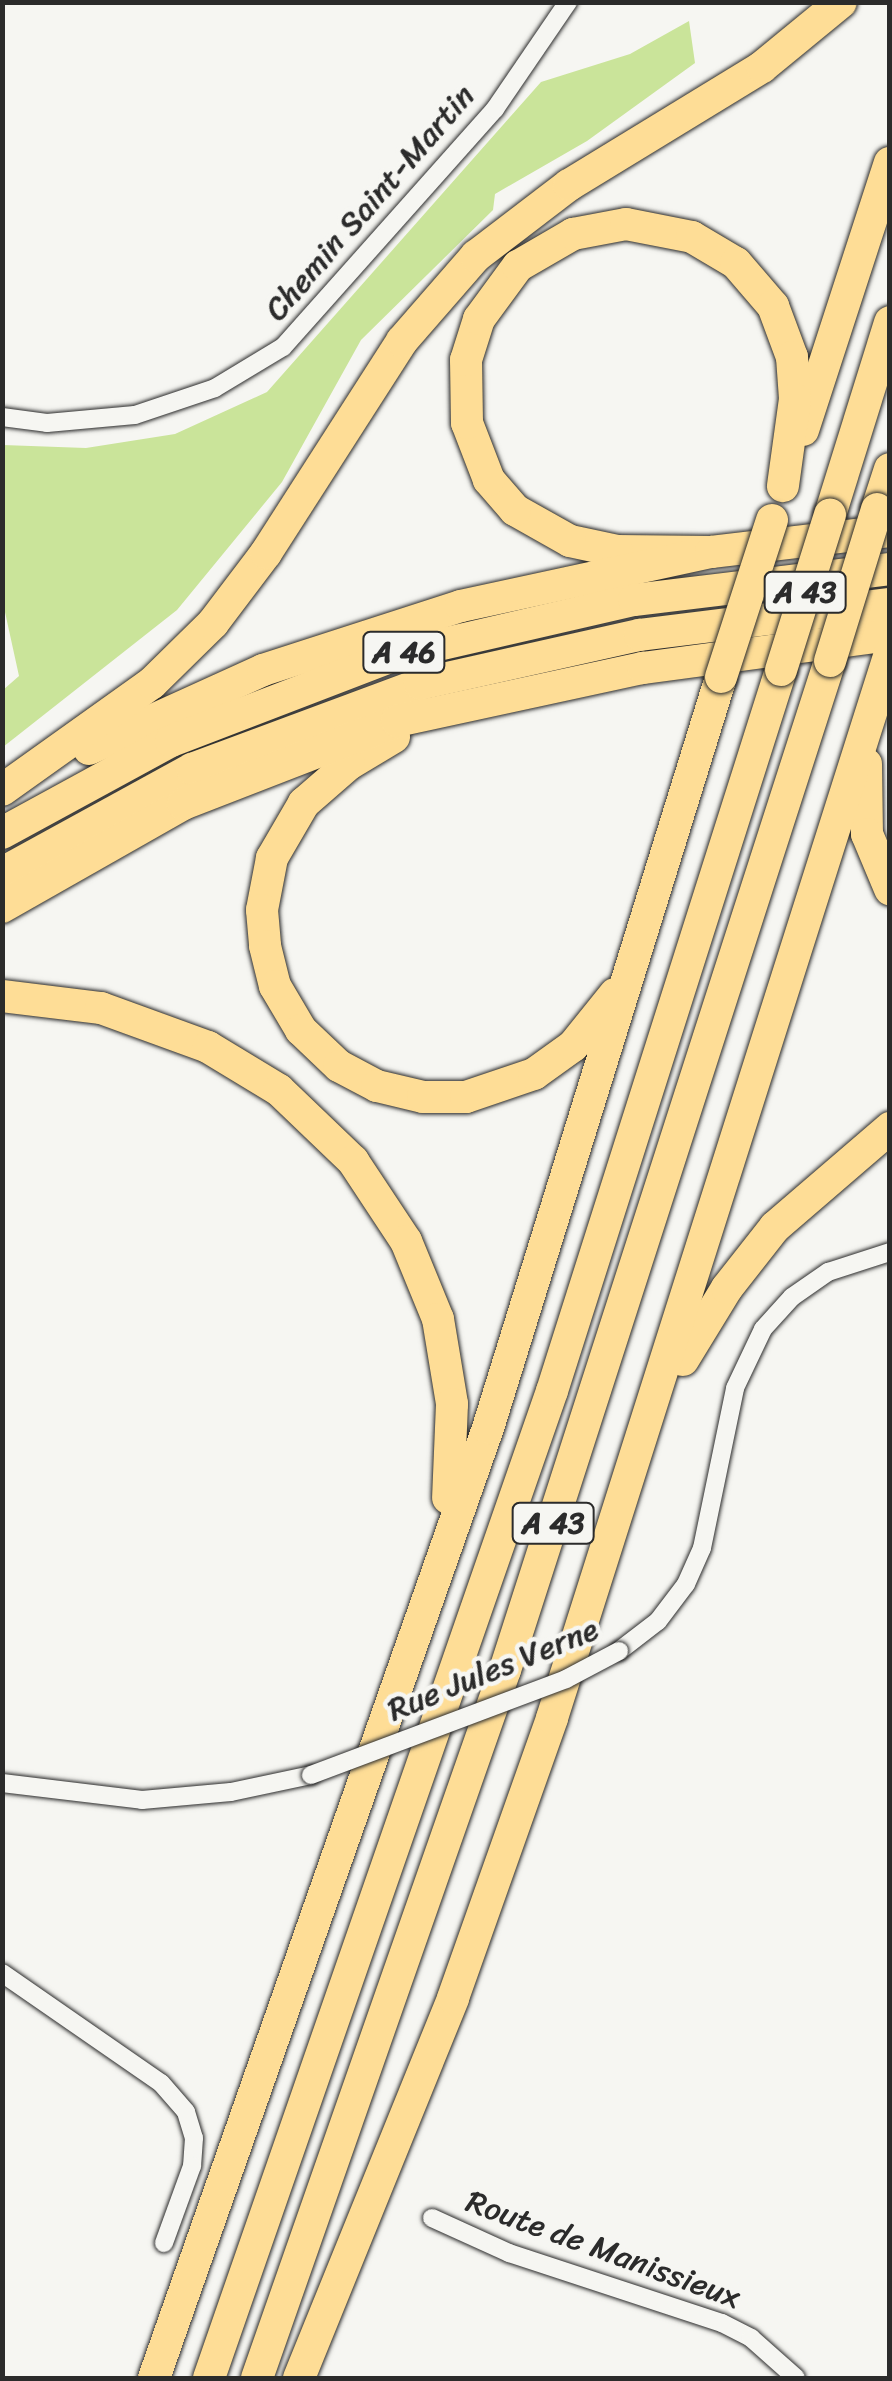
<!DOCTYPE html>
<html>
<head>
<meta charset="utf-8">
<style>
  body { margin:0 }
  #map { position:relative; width:892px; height:2381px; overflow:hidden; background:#f6f6f2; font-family:Sriracha,sans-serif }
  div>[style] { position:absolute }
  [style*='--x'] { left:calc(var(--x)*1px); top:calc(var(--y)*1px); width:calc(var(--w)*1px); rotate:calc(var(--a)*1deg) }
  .green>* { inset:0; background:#cae49a }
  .roads { filter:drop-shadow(0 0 2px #2b2b2b) drop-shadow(0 0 2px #2b2b2b) }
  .street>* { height:18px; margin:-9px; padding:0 9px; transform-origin:9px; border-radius:9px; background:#f6f6f2 }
  .highway>* { height:32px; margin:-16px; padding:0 16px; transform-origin:16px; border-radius:16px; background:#fedd96 }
  .bridges { filter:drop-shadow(0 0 2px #2b2b2b) drop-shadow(0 0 2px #2b2b2b) }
  .street-bridge>* { height:18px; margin:-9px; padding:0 9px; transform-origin:9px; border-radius:9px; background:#f6f6f2 }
  .highway-bridge>* { height:32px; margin:-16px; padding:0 16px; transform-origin:16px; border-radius:16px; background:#fedd96 }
  span { translate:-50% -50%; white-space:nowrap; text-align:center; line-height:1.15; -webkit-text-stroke:9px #f6f6f2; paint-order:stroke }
  .shield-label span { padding:2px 8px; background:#f6f6f2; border:2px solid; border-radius:8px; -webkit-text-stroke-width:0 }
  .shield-label { font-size:30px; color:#2b2b2b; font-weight:700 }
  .street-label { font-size:32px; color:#2b2b2b }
  .frame { position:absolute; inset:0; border:5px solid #2b2b2b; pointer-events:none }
</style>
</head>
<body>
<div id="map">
  <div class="green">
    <div style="clip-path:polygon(689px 21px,695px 63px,587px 141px,495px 194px,493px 210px,361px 340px,282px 482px,177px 610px,3px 747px,3px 690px,19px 676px,3px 603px,3px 445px,86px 448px,175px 434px,267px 392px,541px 82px,630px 54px)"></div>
  </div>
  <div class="roads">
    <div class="street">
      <div style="--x:2;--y:417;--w:45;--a:7.6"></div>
      <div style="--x:47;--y:423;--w:88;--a:-5.2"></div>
      <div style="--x:135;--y:415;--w:84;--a:-18.6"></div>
      <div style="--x:215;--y:388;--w:79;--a:-31.1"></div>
      <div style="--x:283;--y:347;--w:319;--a:-48.3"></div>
      <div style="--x:495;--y:109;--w:130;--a:-55.7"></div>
      <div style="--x:619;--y:1651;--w:49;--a:-37.6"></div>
      <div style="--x:658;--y:1621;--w:46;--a:-52.9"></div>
      <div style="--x:686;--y:1584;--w:39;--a:-66"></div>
      <div style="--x:702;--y:1548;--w:163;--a:-78.3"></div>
      <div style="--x:735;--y:1388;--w:65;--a:-64.6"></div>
      <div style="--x:763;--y:1329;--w:43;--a:-47.8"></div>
      <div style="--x:792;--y:1297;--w:44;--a:-34.8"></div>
      <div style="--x:828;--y:1272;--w:65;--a:-17.9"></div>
      <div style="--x:2;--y:1783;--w:141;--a:6.9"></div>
      <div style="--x:142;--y:1800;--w:89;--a:-5.1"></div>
      <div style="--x:231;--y:1792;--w:82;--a:-12"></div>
      <div style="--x:2;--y:1973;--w:193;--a:34.7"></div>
      <div style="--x:161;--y:2083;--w:38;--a:49"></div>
      <div style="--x:186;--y:2112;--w:27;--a:73"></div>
      <div style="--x:194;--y:2138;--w:28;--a:94"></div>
      <div style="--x:192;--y:2166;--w:82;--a:110"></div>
      <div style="--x:432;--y:2218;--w:85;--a:24.4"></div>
      <div style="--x:509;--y:2253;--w:224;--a:18.2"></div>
      <div style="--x:722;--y:2323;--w:33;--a:27"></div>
      <div style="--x:751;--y:2338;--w:60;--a:41.6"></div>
    </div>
    <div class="highway">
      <div style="--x:803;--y:430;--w:281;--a:-72"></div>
      <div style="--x:877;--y:509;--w:42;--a:-72"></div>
      <div style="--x:830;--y:515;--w:202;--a:-72.7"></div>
      <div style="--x:711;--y:552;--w:94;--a:-179.4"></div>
      <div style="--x:617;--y:551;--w:48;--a:-168"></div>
      <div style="--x:570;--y:541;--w:63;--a:-150.6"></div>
      <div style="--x:515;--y:510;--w:40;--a:-131"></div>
      <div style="--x:489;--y:480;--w:61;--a:-111.1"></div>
      <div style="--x:467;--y:423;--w:63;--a:-90.9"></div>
      <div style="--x:466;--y:360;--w:43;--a:-72.4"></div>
      <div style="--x:479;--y:319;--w:66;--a:-53.7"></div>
      <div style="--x:518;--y:266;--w:64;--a:-30.2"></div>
      <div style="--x:573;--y:234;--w:54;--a:-10.7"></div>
      <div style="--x:626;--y:224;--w:67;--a:11.1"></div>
      <div style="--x:692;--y:237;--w:51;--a:30.6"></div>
      <div style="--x:736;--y:263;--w:57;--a:49.3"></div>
      <div style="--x:773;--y:306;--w:54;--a:69.6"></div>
      <div style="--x:792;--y:357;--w:42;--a:85.9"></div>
      <div style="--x:795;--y:399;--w:88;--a:97.9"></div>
      <div style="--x:394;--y:737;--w:52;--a:149"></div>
      <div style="--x:349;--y:764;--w:60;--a:139.1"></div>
      <div style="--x:304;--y:803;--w:64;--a:120.2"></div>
      <div style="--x:272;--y:858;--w:53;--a:100.9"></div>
      <div style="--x:262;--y:910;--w:36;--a:85"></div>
      <div style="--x:265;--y:946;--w:41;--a:76"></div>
      <div style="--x:275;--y:986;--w:51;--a:59.4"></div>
      <div style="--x:301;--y:1030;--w:52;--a:43.5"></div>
      <div style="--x:339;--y:1066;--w:43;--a:27.8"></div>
      <div style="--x:377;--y:1086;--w:47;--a:13.4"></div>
      <div style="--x:423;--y:1097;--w:43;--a:0"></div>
      <div style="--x:466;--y:1097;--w:72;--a:-18.7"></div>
      <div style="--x:534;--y:1074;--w:48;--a:-35.7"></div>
      <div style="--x:573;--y:1046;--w:67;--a:-51.1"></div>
      <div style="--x:89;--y:749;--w:191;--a:-24.4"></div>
      <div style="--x:263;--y:670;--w:208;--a:-17.9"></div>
      <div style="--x:461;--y:606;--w:256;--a:-12.2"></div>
      <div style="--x:711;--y:552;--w:180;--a:-6.7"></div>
      <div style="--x:866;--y:764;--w:70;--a:89.2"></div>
      <div style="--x:867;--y:834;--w:60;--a:67.3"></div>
      <div style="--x:2;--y:790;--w:184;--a:-35.5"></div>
      <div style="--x:152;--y:683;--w:86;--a:-44.5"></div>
      <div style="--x:213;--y:623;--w:88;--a:-52.9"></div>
      <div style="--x:266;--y:553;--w:252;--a:-57.3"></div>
      <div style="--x:402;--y:341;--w:113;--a:-49"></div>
      <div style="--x:476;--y:256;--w:117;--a:-37.4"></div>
      <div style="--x:569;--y:185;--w:226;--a:-31.4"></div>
      <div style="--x:762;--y:67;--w:102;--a:-39.4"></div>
      <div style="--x:2;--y:833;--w:192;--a:-28.6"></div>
      <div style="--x:171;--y:741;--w:240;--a:-21"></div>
      <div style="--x:395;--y:655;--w:245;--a:-13"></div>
      <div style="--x:634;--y:600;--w:258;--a:-6.9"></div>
      <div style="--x:2;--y:873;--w:217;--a:-28.7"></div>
      <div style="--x:192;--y:769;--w:243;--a:-20.4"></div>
      <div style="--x:420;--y:684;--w:225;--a:-12.6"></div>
      <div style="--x:640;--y:635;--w:252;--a:-7.1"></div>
      <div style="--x:2;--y:907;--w:208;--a:-29.6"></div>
      <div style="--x:183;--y:804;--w:230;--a:-21.2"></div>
      <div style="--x:397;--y:721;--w:252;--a:-12.2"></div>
      <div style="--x:643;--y:668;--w:249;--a:-7.6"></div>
      <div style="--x:2;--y:996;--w:100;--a:6.9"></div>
      <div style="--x:101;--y:1008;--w:114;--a:20"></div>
      <div style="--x:208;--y:1047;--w:83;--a:31.2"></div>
      <div style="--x:279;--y:1090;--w:103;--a:43.8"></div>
      <div style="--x:353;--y:1161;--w:96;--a:56.5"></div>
      <div style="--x:406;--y:1241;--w:84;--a:67.7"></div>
      <div style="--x:438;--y:1319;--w:86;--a:80.6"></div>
      <div style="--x:452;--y:1404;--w:94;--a:92.4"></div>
      <div style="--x:683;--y:1360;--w:84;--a:-58.6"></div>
      <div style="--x:727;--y:1288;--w:78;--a:-51.8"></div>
      <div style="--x:775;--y:1227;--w:152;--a:-40.7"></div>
      <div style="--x:154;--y:2378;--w:1007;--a:-70.63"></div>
      <div style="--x:488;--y:1428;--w:786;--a:-72.76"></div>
      <div style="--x:209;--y:2378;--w:1045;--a:-70.84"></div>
      <div style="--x:552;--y:1391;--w:756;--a:-72.38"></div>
      <div style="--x:257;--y:2378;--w:750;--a:-70.7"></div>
      <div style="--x:505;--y:1670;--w:1060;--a:-72.15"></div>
      <div style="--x:299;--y:2378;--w:410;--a:-67.9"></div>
      <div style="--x:453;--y:1998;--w:297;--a:-70.5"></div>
      <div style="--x:552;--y:1718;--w:1117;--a:-72.39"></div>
    </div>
  </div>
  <div class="bridges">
    <div class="street-bridge">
      <div style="--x:311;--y:1775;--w:272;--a:-20.6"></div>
      <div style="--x:566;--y:1679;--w:60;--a:-27.8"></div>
    </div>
    <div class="highway-bridge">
      <div style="--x:830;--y:661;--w:159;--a:-72.8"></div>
      <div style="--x:781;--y:670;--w:163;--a:-72.5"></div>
      <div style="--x:721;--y:677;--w:165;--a:-72"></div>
    </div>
  </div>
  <div class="shield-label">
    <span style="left:805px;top:592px">A 43</span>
    <span style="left:404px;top:652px">A 46</span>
    <span style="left:553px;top:1523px">A 43</span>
  </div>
  <div class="street-label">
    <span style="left:370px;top:203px;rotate:-49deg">Chemin Saint-Martin</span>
    <span style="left:493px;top:1670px;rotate:-22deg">Rue Jules Verne</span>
    <span style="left:603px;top:2250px;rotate:20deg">Route de Manissieux</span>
  </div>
  <div class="frame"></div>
</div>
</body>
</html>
